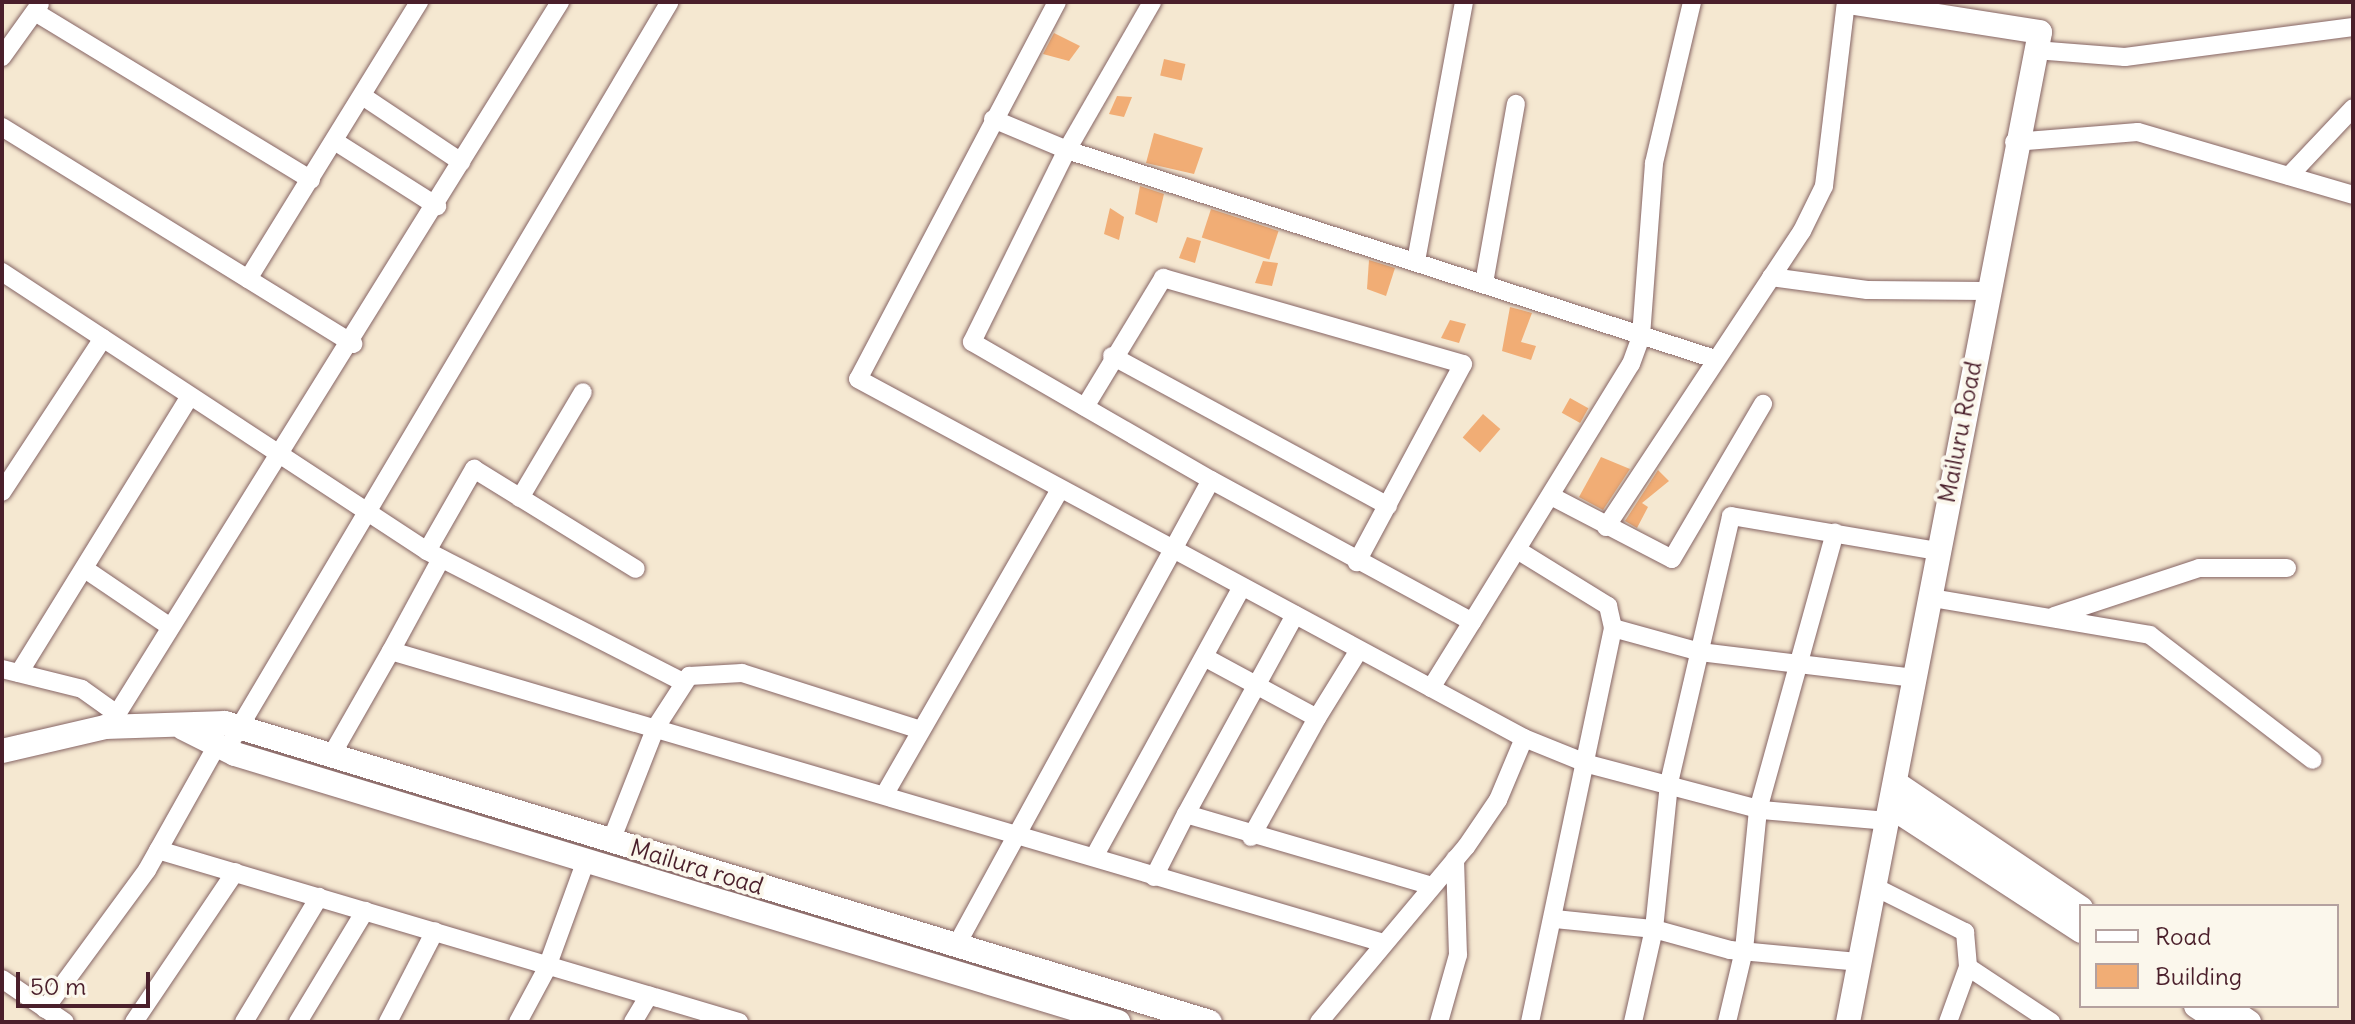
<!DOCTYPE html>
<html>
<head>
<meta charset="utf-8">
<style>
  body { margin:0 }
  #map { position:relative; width:2355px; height:1024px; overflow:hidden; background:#f5e8d1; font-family:Delius,sans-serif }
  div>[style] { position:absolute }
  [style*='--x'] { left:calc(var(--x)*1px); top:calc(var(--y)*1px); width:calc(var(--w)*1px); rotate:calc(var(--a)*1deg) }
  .building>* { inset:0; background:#f1ad75; transform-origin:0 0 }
  .roads { filter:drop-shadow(0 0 2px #866565) drop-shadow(0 0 2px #866565) }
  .street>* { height:18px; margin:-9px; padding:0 9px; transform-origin:9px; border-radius:9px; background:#fff }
  .secondary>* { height:24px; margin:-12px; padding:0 12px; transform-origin:12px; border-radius:12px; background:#fff }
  span { translate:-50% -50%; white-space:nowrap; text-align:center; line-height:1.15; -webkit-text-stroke:8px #fbf7ec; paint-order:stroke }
  .street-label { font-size:24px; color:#4a1f2b }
  .frame { position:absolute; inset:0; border:4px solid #4a1f2b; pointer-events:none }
  .legend { position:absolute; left:2079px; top:904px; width:260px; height:104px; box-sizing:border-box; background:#fbf7ec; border:2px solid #b4a19f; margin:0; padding:10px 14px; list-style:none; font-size:24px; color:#4a1f2b }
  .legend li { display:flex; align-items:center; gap:16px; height:40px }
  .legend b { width:40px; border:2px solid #b4a19f }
  .scale { position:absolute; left:16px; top:972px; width:134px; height:36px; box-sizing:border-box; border:4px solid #4a1f2b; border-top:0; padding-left:10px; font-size:24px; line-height:28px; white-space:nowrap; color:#4a1f2b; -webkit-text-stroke:6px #fbf7ec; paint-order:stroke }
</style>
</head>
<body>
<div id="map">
  <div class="building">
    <div style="clip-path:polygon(1054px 33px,1080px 46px,1069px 61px,1043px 54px)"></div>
    <div style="left:1164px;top:59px;width:22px;height:17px;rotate:13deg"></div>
    <div style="clip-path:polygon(1117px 96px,1132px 97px,1124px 117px,1109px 114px)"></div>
    <div style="clip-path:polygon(1154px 133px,1203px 148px,1194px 174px,1146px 163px)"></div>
    <div style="clip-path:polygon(1140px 186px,1164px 194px,1157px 223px,1135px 214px)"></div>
    <div style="clip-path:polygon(1110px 208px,1124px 217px,1119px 240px,1104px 234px)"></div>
    <div style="left:1211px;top:209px;width:71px;height:30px;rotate:18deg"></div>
    <div style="clip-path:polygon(1187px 237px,1201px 241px,1195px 263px,1179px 258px)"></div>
    <div style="clip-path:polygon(1369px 260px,1395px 268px,1386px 296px,1367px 289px)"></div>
    <div style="clip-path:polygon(1263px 261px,1278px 263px,1272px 286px,1255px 283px)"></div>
    <div style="clip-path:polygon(1510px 307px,1532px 313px,1521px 342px,1536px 346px,1531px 360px,1502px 351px)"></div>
    <div style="clip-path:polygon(1450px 320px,1466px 324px,1459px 343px,1441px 338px)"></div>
    <div style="left:1570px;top:398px;width:21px;height:17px;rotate:29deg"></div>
    <div style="left:1483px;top:414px;width:23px;height:31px;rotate:41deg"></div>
    <div style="clip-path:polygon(1601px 457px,1630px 469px,1603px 510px,1579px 497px)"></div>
    <div style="clip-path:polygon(1658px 470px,1669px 481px,1642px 503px,1648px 507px,1637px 528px,1625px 521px)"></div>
  </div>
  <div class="roads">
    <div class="street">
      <div style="--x:1057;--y:2;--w:426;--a:117.8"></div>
      <div style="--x:858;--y:379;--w:757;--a:28.33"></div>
      <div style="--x:35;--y:12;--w:323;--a:31.3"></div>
      <div style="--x:2035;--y:50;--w:90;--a:4.4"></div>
      <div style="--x:2125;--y:57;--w:230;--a:-7.5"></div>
      <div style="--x:2;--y:57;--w:65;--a:-54.4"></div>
      <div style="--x:364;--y:97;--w:117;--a:33.8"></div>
      <div style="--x:993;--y:119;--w:80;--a:22.7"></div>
      <div style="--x:1067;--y:150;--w:681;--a:17.88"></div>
      <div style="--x:2;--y:127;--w:413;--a:31.7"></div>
      <div style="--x:336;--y:142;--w:120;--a:32.4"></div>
      <div style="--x:2014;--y:142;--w:124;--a:-4.6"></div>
      <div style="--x:2138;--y:132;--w:224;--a:16.3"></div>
      <div style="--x:2289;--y:176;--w:93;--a:-46.7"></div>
      <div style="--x:1416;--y:261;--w:263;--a:-79.5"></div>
      <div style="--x:2;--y:272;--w:508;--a:33.28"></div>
      <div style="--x:427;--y:551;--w:285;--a:27.1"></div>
      <div style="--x:1771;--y:277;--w:97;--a:7.7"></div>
      <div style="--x:1867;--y:290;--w:119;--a:0.5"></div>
      <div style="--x:248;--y:279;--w:326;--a:-58.3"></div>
      <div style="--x:1484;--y:283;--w:182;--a:-79.9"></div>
      <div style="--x:1112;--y:356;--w:314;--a:28.5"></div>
      <div style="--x:1085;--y:407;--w:151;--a:-58.8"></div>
      <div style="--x:1163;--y:278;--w:312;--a:16"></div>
      <div style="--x:1463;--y:364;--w:225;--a:118.2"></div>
      <div style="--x:1211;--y:480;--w:297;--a:28.5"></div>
      <div style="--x:1472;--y:622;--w:303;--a:-58.4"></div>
      <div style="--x:1631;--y:364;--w:30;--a:-70"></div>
      <div style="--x:1641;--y:336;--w:173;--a:-85.7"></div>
      <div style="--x:1654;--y:163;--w:165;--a:-76.7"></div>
      <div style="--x:2;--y:492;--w:184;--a:-56.7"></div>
      <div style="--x:1551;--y:496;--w:136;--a:27.5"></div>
      <div style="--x:1672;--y:559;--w:180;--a:-59.6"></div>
      <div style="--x:520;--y:498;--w:123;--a:-59.3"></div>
      <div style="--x:1606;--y:527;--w:355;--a:-56.5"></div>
      <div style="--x:1802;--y:231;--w:50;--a:-63.9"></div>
      <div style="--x:1824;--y:186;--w:185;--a:-83.2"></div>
      <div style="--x:427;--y:551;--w:95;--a:-60.2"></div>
      <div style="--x:474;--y:469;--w:190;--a:31.7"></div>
      <div style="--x:1519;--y:551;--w:105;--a:31.7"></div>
      <div style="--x:1608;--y:606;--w:23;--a:77"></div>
      <div style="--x:85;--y:569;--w:102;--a:34.2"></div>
      <div style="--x:1932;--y:598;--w:221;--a:9.6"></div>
      <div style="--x:2150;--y:635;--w:205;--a:37.5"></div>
      <div style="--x:2054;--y:616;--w:153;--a:-18.3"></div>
      <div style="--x:2199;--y:568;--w:88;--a:0"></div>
      <div style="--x:391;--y:651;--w:105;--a:-61.5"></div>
      <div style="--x:1206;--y:658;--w:126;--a:28.4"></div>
      <div style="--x:1317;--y:718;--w:136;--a:119"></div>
      <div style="--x:2;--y:669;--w:82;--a:14"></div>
      <div style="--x:82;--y:689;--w:43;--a:35.5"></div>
      <div style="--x:117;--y:714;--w:12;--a:104"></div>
      <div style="--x:19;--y:673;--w:322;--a:-58.3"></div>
      <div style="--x:1431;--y:688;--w:78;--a:-58.2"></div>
      <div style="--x:117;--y:714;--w:839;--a:-58.11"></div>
      <div style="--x:1317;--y:718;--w:80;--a:-58.3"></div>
      <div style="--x:233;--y:738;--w:855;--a:-59.32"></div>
      <div style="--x:331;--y:756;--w:121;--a:-60.3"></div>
      <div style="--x:391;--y:651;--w:1035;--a:16.39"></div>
      <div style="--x:886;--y:792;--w:349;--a:-60.1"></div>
      <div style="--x:1186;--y:814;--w:227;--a:-61.3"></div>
      <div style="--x:611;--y:841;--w:123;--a:-68.5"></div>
      <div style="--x:656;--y:727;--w:61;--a:-57.1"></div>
      <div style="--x:689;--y:676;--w:53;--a:-3.2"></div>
      <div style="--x:742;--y:673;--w:184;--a:17.7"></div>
      <div style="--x:158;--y:850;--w:606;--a:16.49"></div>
      <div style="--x:1094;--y:857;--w:308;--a:-61.3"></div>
      <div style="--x:1154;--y:877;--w:71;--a:-63.1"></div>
      <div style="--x:1186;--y:814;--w:256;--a:16.3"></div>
      <div style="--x:1875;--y:887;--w:101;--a:26.6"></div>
      <div style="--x:1965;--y:932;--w:35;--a:85"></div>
      <div style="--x:1968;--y:967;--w:100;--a:33.5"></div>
      <div style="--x:1555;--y:919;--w:100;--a:5.8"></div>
      <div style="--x:1654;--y:929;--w:79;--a:15.4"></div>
      <div style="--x:1730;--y:950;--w:131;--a:5.3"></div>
      <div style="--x:956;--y:946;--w:531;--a:-61.31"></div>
      <div style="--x:1211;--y:480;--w:276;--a:-150"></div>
      <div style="--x:972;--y:342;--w:214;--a:-63.7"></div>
      <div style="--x:1067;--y:150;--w:171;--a:-60.1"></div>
      <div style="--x:2;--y:979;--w:76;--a:34.3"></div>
      <div style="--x:45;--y:1009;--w:172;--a:-53.7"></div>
      <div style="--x:147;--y:870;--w:141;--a:-60.7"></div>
      <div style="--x:134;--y:1022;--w:181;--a:-56"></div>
      <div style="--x:244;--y:1022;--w:146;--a:-59"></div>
      <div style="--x:298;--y:1022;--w:130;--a:-58.9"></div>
      <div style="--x:388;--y:1022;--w:102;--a:-62.7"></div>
      <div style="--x:518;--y:1022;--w:59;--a:-61.7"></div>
      <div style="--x:546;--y:970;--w:117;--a:-70"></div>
      <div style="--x:633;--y:1022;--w:31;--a:-59"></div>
      <div style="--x:1319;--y:1022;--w:229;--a:-50"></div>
      <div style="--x:1466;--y:847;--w:57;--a:-55.8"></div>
      <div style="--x:1498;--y:800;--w:67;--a:-67.2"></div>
      <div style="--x:1524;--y:738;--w:69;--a:22.1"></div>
      <div style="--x:1588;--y:764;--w:180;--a:14.8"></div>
      <div style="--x:1762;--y:810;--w:126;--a:5"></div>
      <div style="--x:1439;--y:1022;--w:70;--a:-74.2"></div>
      <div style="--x:1458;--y:955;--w:96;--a:-91.8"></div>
      <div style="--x:1530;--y:1022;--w:403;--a:-78.1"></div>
      <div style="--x:1613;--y:628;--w:90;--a:15.4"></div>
      <div style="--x:1700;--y:652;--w:216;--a:6.9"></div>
      <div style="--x:1633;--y:1022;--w:95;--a:-77.3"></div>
      <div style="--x:1654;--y:929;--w:147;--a:-84.1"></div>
      <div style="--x:1669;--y:783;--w:274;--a:-76.9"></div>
      <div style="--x:1731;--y:516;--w:210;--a:9.6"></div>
      <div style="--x:1727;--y:1022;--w:74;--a:-76.7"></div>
      <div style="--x:1744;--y:950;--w:141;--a:-84.3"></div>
      <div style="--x:1758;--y:810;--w:288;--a:-74.5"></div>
      <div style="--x:1948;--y:1022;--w:59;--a:-70"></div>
    </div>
    <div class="secondary">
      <div style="--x:183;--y:728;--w:58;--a:26.6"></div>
      <div style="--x:235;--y:754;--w:923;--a:16.88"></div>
      <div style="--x:2;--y:751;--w:106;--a:-13.1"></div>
      <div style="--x:105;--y:727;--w:120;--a:-1.9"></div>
      <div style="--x:225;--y:723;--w:1029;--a:16.89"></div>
      <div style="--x:1897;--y:784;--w:222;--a:34"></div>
      <div style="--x:1891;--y:807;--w:227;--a:33.1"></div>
      <div style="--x:2196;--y:1006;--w:30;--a:33"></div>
      <div style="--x:2225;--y:1006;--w:29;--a:34"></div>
      <div style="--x:1848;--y:1022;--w:1008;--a:-79.02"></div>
      <div style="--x:2040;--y:32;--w:193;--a:-171.1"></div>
    </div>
  </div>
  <div class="street-label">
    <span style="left:1960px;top:432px;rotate:-79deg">Mailuru Road</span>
    <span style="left:697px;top:867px;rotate:17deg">Mailura road</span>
  </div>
  <div class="frame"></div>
  <ul class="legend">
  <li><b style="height:10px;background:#fff"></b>Road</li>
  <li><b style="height:22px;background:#f1ad75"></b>Building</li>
  </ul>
  <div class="scale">50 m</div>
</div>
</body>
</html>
